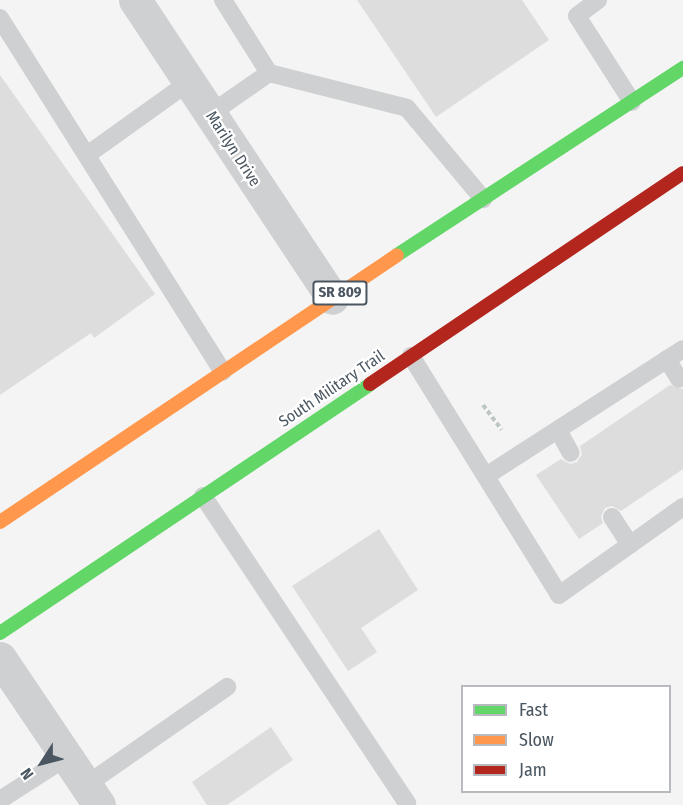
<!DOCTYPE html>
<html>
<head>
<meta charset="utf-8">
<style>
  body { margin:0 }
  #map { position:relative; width:683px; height:805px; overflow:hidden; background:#f4f4f4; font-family:"Fira Sans Condensed",sans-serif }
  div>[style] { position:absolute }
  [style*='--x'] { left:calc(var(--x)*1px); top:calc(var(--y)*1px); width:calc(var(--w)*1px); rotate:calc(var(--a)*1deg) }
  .building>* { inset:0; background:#ddddde }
  .path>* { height:4px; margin-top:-2px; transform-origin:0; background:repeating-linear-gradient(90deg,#bcc7c4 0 4.5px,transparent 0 7.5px) }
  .lane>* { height:18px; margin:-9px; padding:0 9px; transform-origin:9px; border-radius:9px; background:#ced0d2 }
  .street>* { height:33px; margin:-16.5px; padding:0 16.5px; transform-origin:16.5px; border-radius:16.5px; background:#ced0d2 }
  .fast>* { height:14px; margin:-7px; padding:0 7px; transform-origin:7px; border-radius:7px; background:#63d668 }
  .slow>* { height:14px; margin:-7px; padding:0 7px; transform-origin:7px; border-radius:7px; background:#ff974d }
  .jam>* { height:14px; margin:-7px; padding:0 7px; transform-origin:7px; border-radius:7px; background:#b3261e }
  span { translate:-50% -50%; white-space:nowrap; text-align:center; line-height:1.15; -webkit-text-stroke:4.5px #fff; paint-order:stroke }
  .shield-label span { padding:2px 4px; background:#fff; border:2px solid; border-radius:4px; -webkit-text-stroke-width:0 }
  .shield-label { font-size:15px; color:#4a5661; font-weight:700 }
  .street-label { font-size:16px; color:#4a5661 }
  .legend { position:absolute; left:461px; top:685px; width:210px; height:108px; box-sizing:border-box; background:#fff; border:2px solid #b7bbc0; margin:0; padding:8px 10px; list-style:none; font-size:18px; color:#4a5661 }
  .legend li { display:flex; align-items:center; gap:12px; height:30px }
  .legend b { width:30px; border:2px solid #b7bbc0 }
  .north { position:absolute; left:12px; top:733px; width:60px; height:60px; -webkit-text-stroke:4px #fff; paint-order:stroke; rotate:234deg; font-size:16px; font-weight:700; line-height:24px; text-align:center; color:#4a5661 }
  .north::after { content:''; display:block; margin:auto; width:21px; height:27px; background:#4a5661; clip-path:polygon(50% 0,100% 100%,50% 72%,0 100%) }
</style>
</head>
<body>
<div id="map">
  <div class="building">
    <div style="clip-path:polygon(357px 0,522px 0,549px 40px,436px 117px)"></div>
    <div style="clip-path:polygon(0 75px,155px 294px,94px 338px,91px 333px,0 395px)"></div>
    <div style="clip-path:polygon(670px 385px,683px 389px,683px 469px,621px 511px,612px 506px,605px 508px,601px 517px,603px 523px,579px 539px,536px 475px,561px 459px,570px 464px,577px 462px,582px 454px,580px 446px)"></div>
    <div style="clip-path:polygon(379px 529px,418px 590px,361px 628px,377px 652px,348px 671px,292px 586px)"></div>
    <div style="clip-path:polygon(271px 727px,293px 760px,227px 805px,207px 805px,192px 782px)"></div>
  </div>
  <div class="path">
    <div style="--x:483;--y:405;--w:31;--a:53"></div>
  </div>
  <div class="lane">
    <div style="--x:223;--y:0;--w:86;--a:57.8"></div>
    <div style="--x:598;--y:0;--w:26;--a:143"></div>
    <div style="--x:577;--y:16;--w:102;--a:57.4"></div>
    <div style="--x:0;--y:18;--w:418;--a:57.8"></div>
    <div style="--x:210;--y:114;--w:72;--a:-34.8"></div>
    <div style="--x:269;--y:73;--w:142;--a:14.2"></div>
    <div style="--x:407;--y:108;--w:119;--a:50.1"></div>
    <div style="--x:87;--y:155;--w:125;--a:-35.6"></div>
    <div style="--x:411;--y:356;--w:281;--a:58.2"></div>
    <div style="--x:559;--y:595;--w:152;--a:-35.4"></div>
    <div style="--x:667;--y:359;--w:23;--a:59"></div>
    <div style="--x:558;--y:430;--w:26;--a:61"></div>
    <div style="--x:486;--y:476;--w:234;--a:-32.8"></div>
    <div style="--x:203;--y:496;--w:369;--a:56.4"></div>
    <div style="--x:612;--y:517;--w:33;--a:57"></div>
    <div style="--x:86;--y:785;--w:172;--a:-34.8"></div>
    <div style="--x:0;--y:800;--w:80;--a:-32.7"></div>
  </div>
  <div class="street">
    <div style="--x:135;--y:0;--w:357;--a:56.5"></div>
    <div style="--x:0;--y:658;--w:177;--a:56"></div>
  </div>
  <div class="fast">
    <div style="--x:397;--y:255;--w:342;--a:-33.2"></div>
    <div style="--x:0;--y:633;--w:446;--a:-33.9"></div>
  </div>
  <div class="slow">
    <div style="--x:0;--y:522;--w:478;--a:-33.9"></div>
  </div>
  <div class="jam">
    <div style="--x:370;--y:384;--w:377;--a:-34"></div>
  </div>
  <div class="shield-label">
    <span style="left:340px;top:293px">SR 809</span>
  </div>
  <div class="street-label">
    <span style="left:233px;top:149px;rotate:57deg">Marilyn Drive</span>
    <span style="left:332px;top:389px;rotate:-34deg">South Military Trail</span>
  </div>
  <ul class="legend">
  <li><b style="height:8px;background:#63d668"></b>Fast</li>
  <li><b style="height:8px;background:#ff974d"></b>Slow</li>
  <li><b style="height:8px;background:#b3261e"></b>Jam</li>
  </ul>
  <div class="north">N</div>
</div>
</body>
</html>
